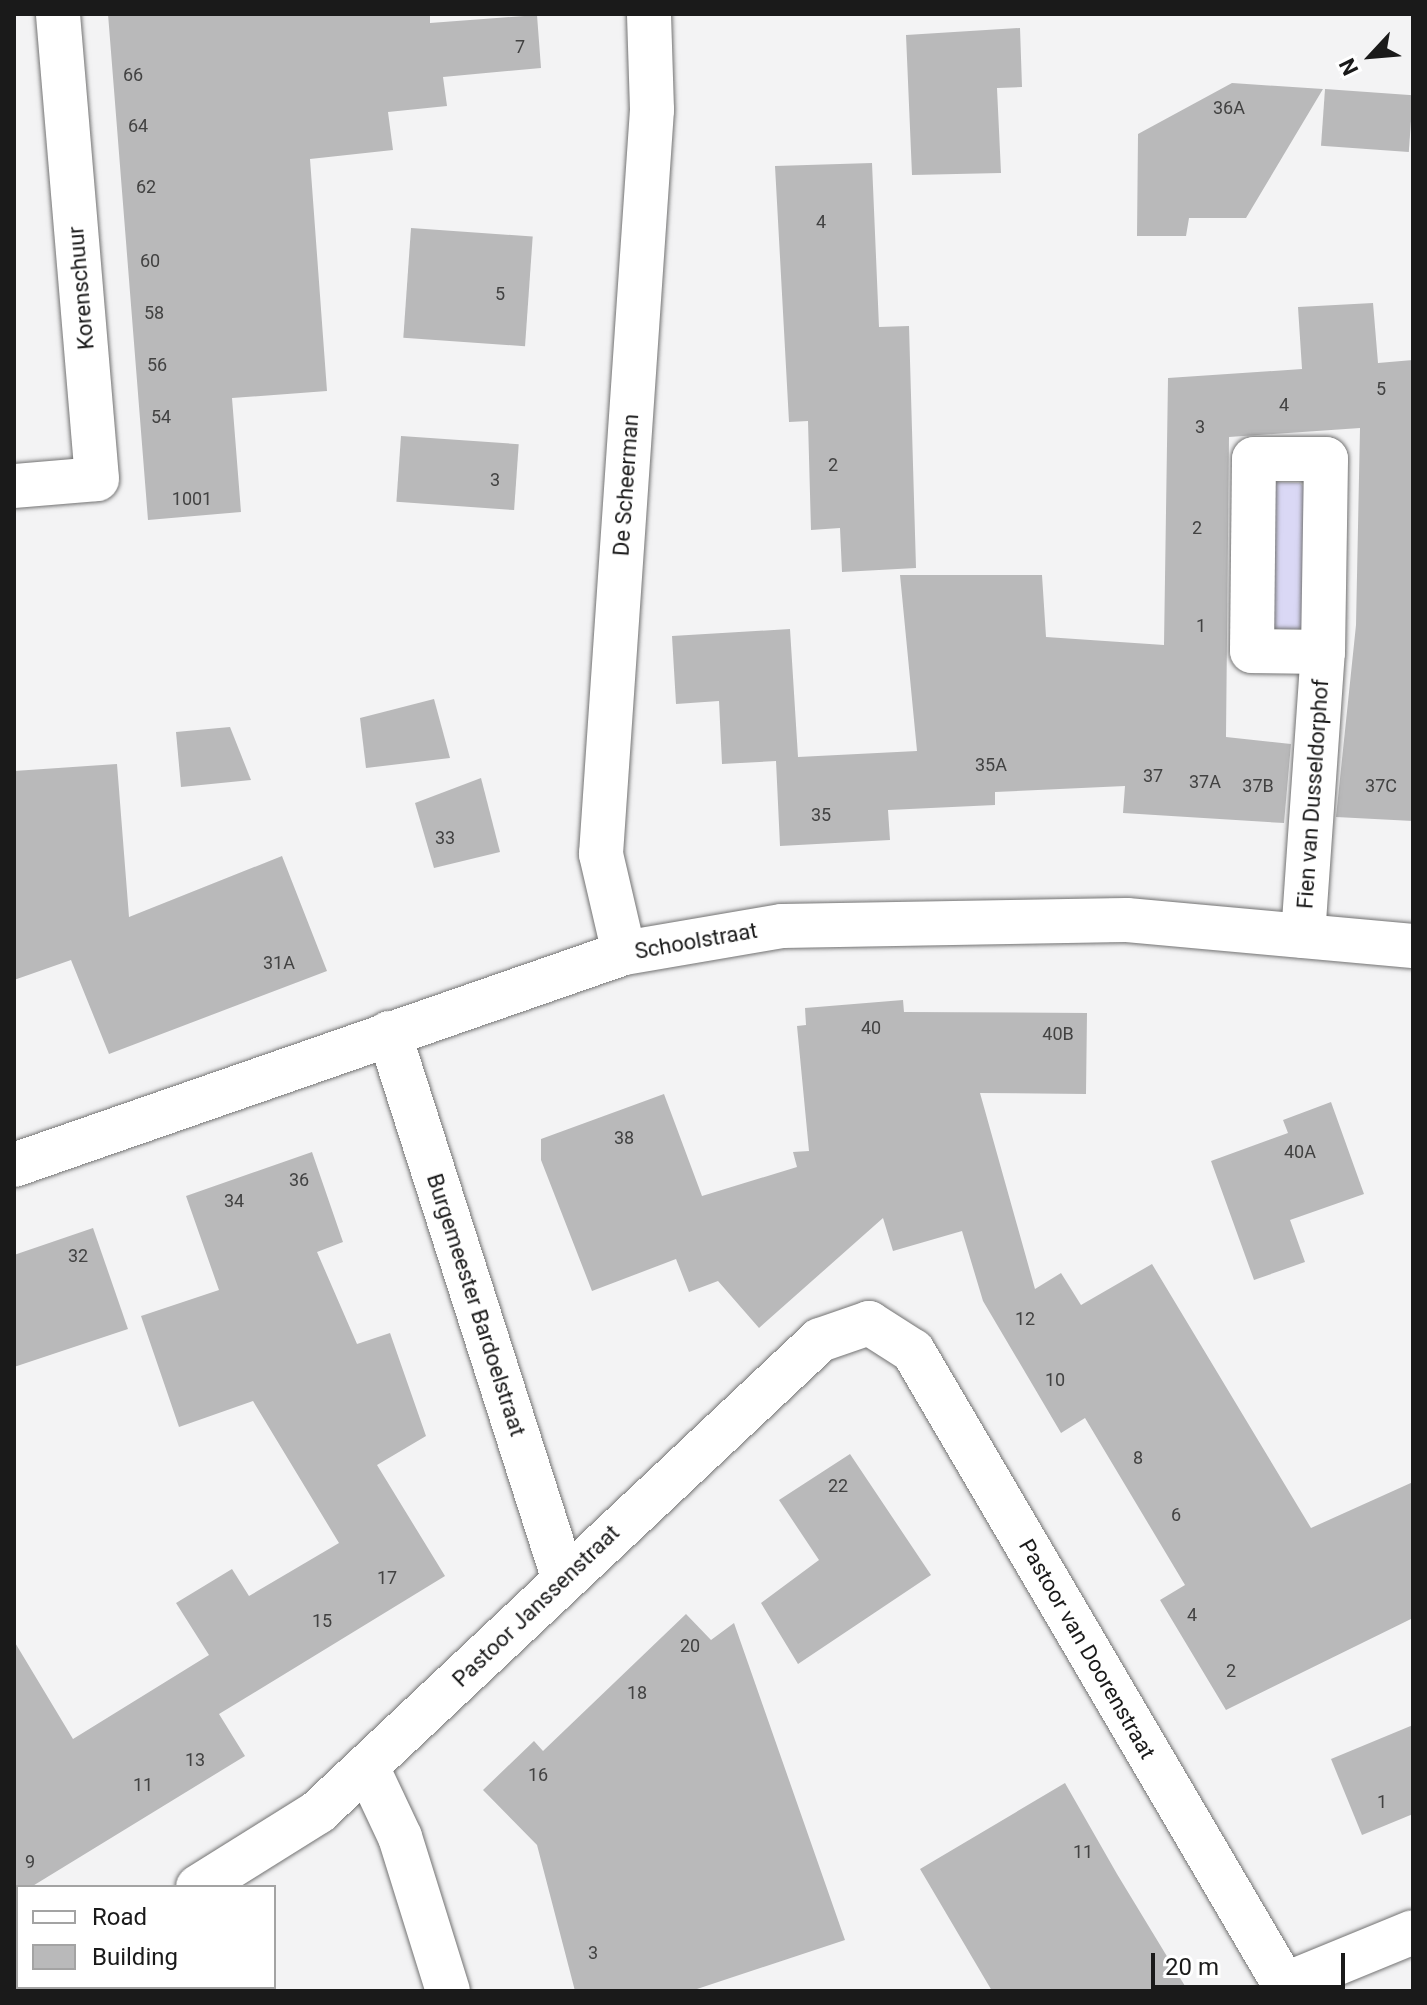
<!DOCTYPE html>
<html>
<head>
<meta charset="utf-8">
<style>
  body { margin:0 }
  #map { position:relative; width:1427px; height:2005px; overflow:hidden; background:#f3f3f4; font-family:Roboto,sans-serif }
  div>[style] { position:absolute }
  [style*='--x'] { left:calc(var(--x)*1px); top:calc(var(--y)*1px); width:calc(var(--w)*1px); rotate:calc(var(--a)*1deg) }
  .green>* { inset:0; background:#dad8f5 }
  .building>* { inset:0; background:#b9b9ba; transform-origin:0 0 }
  .roads { filter:drop-shadow(0 0 2px #737373) drop-shadow(0 0 2px #737373) }
  .street>* { height:44px; margin:-22px; padding:0 22px; transform-origin:22px; border-radius:22px; background:#fff }
  span { translate:-50% -50%; white-space:nowrap; text-align:center; line-height:1.15; -webkit-text-stroke:6px #fff; paint-order:stroke }
  .number-label { font-size:18px; color:#424242 }
  .number-label span { -webkit-text-stroke-width:0 }
  .street-label { font-size:22px; color:#1a1a1a }
  .frame { position:absolute; inset:0; border:16px solid #1a1a1a; pointer-events:none }
  .legend { position:absolute; left:16px; top:1885px; width:260px; height:104px; box-sizing:border-box; background:#fff; border:2px solid #a3a3a3; margin:0; padding:10px 14px; list-style:none; font-size:24px; color:#1a1a1a }
  .legend li { display:flex; align-items:center; gap:16px; height:40px }
  .legend b { width:40px; border:2px solid #a3a3a3 }
  .north { position:absolute; left:1331px; top:16px; width:80px; height:80px; -webkit-text-stroke:6px #fff; paint-order:stroke; rotate:244deg; font-size:22px; font-weight:700; line-height:32px; text-align:center; color:#1a1a1a }
  .north::after { content:''; display:block; margin:auto; width:28px; height:36px; background:#1a1a1a; clip-path:polygon(50% 0,100% 100%,50% 72%,0 100%) }
  .scale { position:absolute; left:1151px; top:1953px; width:194px; height:36px; box-sizing:border-box; border:4px solid #1a1a1a; border-top:0; padding-left:10px; font-size:24px; line-height:28px; white-space:nowrap; color:#1a1a1a; -webkit-text-stroke:6px #fff; paint-order:stroke }
</style>
</head>
<body>
<div id="map">
  <div class="green">
    <div style="clip-path:polygon(1268px 482px,1300px 483px,1307px 491px,1304px 625px,1299px 629px,1269px 629px)"></div>
  </div>
  <div class="building">
    <div style="clip-path:polygon(108px 14px,430px 14px,430px 23px,537px 15px,541px 68px,443px 77px,447px 106px,388px 112px,393px 150px,310px 159px,327px 391px,232px 398px,241px 512px,148px 520px)"></div>
    <div style="clip-path:polygon(1020px 28px,1022px 87px,997px 88px,1001px 173px,912px 175px,906px 35px)"></div>
    <div style="clip-path:polygon(1232px 83px,1323px 89px,1246px 218px,1189px 218px,1186px 236px,1137px 236px,1138px 134px)"></div>
    <div style="left:1325px;top:89px;width:88px;height:57px;rotate:4deg"></div>
    <div style="clip-path:polygon(872px 163px,879px 327px,909px 326px,916px 568px,842px 572px,840px 528px,811px 530px,808px 421px,789px 422px,775px 166px)"></div>
    <div style="left:411px;top:228px;width:122px;height:110px;rotate:4deg"></div>
    <div style="clip-path:polygon(1373px 303px,1378px 363px,1413px 360px,1413px 821px,1336px 817px,1356px 625px,1360px 428px,1229px 437px,1226px 737px,1291px 744px,1284px 823px,1123px 813px,1125px 786px,995px 792px,995px 805px,888px 810px,890px 840px,780px 846px,776px 761px,722px 764px,719px 701px,676px 704px,672px 636px,790px 629px,798px 757px,917px 751px,900px 575px,1042px 575px,1046px 637px,1164px 645px,1168px 378px,1302px 369px,1298px 307px)"></div>
    <div style="left:401px;top:436px;width:118px;height:66px;rotate:4deg"></div>
    <div style="clip-path:polygon(434px 699px,450px 758px,366px 768px,360px 718px)"></div>
    <div style="clip-path:polygon(230px 727px,251px 780px,181px 787px,176px 732px)"></div>
    <div style="clip-path:polygon(117px 764px,129px 917px,282px 856px,327px 971px,109px 1054px,71px 960px,14px 980px,14px 771px)"></div>
    <div style="clip-path:polygon(481px 778px,500px 852px,434px 868px,415px 803px)"></div>
    <div style="clip-path:polygon(903px 1000px,904px 1012px,1087px 1013px,1086px 1094px,980px 1093px,1035px 1289px,1061px 1273px,1081px 1305px,1152px 1264px,1311px 1528px,1413px 1482px,1413px 1618px,1226px 1710px,1160px 1600px,1185px 1585px,1085px 1418px,1061px 1433px,983px 1301px,962px 1231px,893px 1251px,883px 1218px,759px 1328px,718px 1281px,689px 1292px,676px 1259px,592px 1291px,541px 1160px,541px 1139px,664px 1094px,702px 1196px,797px 1167px,793px 1152px,809px 1151px,797px 1026px,806px 1025px,805px 1008px)"></div>
    <div style="clip-path:polygon(1331px 1102px,1364px 1194px,1290px 1220px,1305px 1262px,1254px 1280px,1211px 1161px,1288px 1133px,1283px 1120px)"></div>
    <div style="clip-path:polygon(312px 1152px,343px 1242px,317px 1252px,357px 1344px,390px 1333px,426px 1436px,377px 1465px,445px 1576px,219px 1714px,245px 1756px,31px 1887px,18px 1887px,14px 1898px,14px 1641px,73px 1739px,209px 1655px,176px 1603px,232px 1569px,249px 1596px,339px 1543px,253px 1401px,179px 1427px,141px 1316px,219px 1290px,186px 1196px)"></div>
    <div style="clip-path:polygon(93px 1228px,128px 1329px,14px 1367px,14px 1255px)"></div>
    <div style="clip-path:polygon(850px 1454px,931px 1575px,798px 1664px,761px 1603px,819px 1560px,779px 1500px)"></div>
    <div style="clip-path:polygon(686px 1614px,711px 1640px,734px 1623px,845px 1940px,691px 1991px,575px 1991px,537px 1845px,483px 1790px,534px 1741px,543px 1751px)"></div>
    <div style="clip-path:polygon(1413px 1725px,1413px 1814px,1362px 1835px,1331px 1759px)"></div>
    <div style="clip-path:polygon(1065px 1783px,1117px 1874px,1188px 1991px,992px 1991px,920px 1869px)"></div>
  </div>
  <div class="roads">
    <div class="street">
      <div style="--x:14;--y:486;--w:83;--a:-4.8"></div>
      <div style="--x:97;--y:479;--w:467;--a:-94.8"></div>
      <div style="--x:1303;--y:936;--w:285;--a:-86"></div>
      <div style="--x:1323;--y:652;--w:193;--a:-89.1"></div>
      <div style="--x:1326;--y:459;--w:72;--a:180"></div>
      <div style="--x:1254;--y:459;--w:192;--a:90.6"></div>
      <div style="--x:1252;--y:651;--w:71;--a:0.8"></div>
      <div style="--x:624;--y:953;--w:102;--a:-103.1"></div>
      <div style="--x:601;--y:854;--w:746;--a:-86.08"></div>
      <div style="--x:652;--y:110;--w:96;--a:-91.8"></div>
      <div style="--x:389;--y:1033;--w:571;--a:72.26"></div>
      <div style="--x:14;--y:1165;--w:646;--a:-19.16"></div>
      <div style="--x:624;--y:953;--w:160;--a:-9.7"></div>
      <div style="--x:782;--y:926;--w:345;--a:-1"></div>
      <div style="--x:1127;--y:920;--w:287;--a:5.2"></div>
      <div style="--x:368;--y:1769;--w:75;--a:64.8"></div>
      <div style="--x:400;--y:1837;--w:161;--a:72.7"></div>
      <div style="--x:198;--y:1887;--w:142;--a:-32"></div>
      <div style="--x:318;--y:1812;--w:689;--a:-43.24"></div>
      <div style="--x:820;--y:1340;--w:52;--a:-19.1"></div>
      <div style="--x:869;--y:1323;--w:52;--a:32.5"></div>
      <div style="--x:913;--y:1351;--w:742;--a:59.63"></div>
      <div style="--x:1284;--y:1985;--w:139;--a:-22.3"></div>
      <div style="--x:32;--y:1991;--w:7;--a:-34"></div>
    </div>
  </div>
  <div class="number-label">
    <span style="left:520px;top:47px">7</span>
    <span style="left:133px;top:75px">66</span>
    <span style="left:1229px;top:108px">36A</span>
    <span style="left:138px;top:126px">64</span>
    <span style="left:146px;top:187px">62</span>
    <span style="left:821px;top:222px">4</span>
    <span style="left:150px;top:261px">60</span>
    <span style="left:500px;top:294px">5</span>
    <span style="left:154px;top:313px">58</span>
    <span style="left:157px;top:365px">56</span>
    <span style="left:1381px;top:389px">5</span>
    <span style="left:1284px;top:405px">4</span>
    <span style="left:161px;top:417px">54</span>
    <span style="left:1200px;top:427px">3</span>
    <span style="left:833px;top:465px">2</span>
    <span style="left:495px;top:480px">3</span>
    <span style="left:192px;top:499px">1001</span>
    <span style="left:1197px;top:528px">2</span>
    <span style="left:1201px;top:626px">1</span>
    <span style="left:991px;top:765px">35A</span>
    <span style="left:1153px;top:776px">37</span>
    <span style="left:1205px;top:782px">37A</span>
    <span style="left:1258px;top:786px">37B</span>
    <span style="left:1381px;top:786px">37C</span>
    <span style="left:821px;top:815px">35</span>
    <span style="left:445px;top:838px">33</span>
    <span style="left:279px;top:963px">31A</span>
    <span style="left:871px;top:1028px">40</span>
    <span style="left:1058px;top:1034px">40B</span>
    <span style="left:624px;top:1138px">38</span>
    <span style="left:1300px;top:1152px">40A</span>
    <span style="left:299px;top:1180px">36</span>
    <span style="left:234px;top:1201px">34</span>
    <span style="left:78px;top:1256px">32</span>
    <span style="left:1025px;top:1319px">12</span>
    <span style="left:1055px;top:1380px">10</span>
    <span style="left:1138px;top:1458px">8</span>
    <span style="left:838px;top:1486px">22</span>
    <span style="left:1176px;top:1515px">6</span>
    <span style="left:387px;top:1578px">17</span>
    <span style="left:1192px;top:1615px">4</span>
    <span style="left:322px;top:1621px">15</span>
    <span style="left:690px;top:1646px">20</span>
    <span style="left:1231px;top:1671px">2</span>
    <span style="left:637px;top:1693px">18</span>
    <span style="left:195px;top:1760px">13</span>
    <span style="left:538px;top:1775px">16</span>
    <span style="left:143px;top:1785px">11</span>
    <span style="left:1382px;top:1802px">1</span>
    <span style="left:1083px;top:1852px">11</span>
    <span style="left:30px;top:1862px">9</span>
    <span style="left:593px;top:1953px">3</span>
  </div>
  <div class="street-label">
    <span style="left:81px;top:288px;rotate:-95deg">Korenschuur</span>
    <span style="left:626px;top:485px;rotate:-86deg">De Scheerman</span>
    <span style="left:1313px;top:794px;rotate:-86deg">Fien van Dusseldorphof</span>
    <span style="left:696px;top:941px;rotate:-10deg">Schoolstraat</span>
    <span style="left:476px;top:1305px;rotate:72deg">Burgemeester Bardoelstraat</span>
    <span style="left:536px;top:1606px;rotate:-44deg">Pastoor Janssenstraat</span>
    <span style="left:1087px;top:1649px;rotate:60deg">Pastoor van Doorenstraat</span>
  </div>
  <div class="frame"></div>
  <ul class="legend">
  <li><b style="height:10px;background:#fff"></b>Road</li>
  <li><b style="height:22px;background:#b9b9ba"></b>Building</li>
  </ul>
  <div class="north">N</div>
  <div class="scale">20 m</div>
</div>
</body>
</html>
